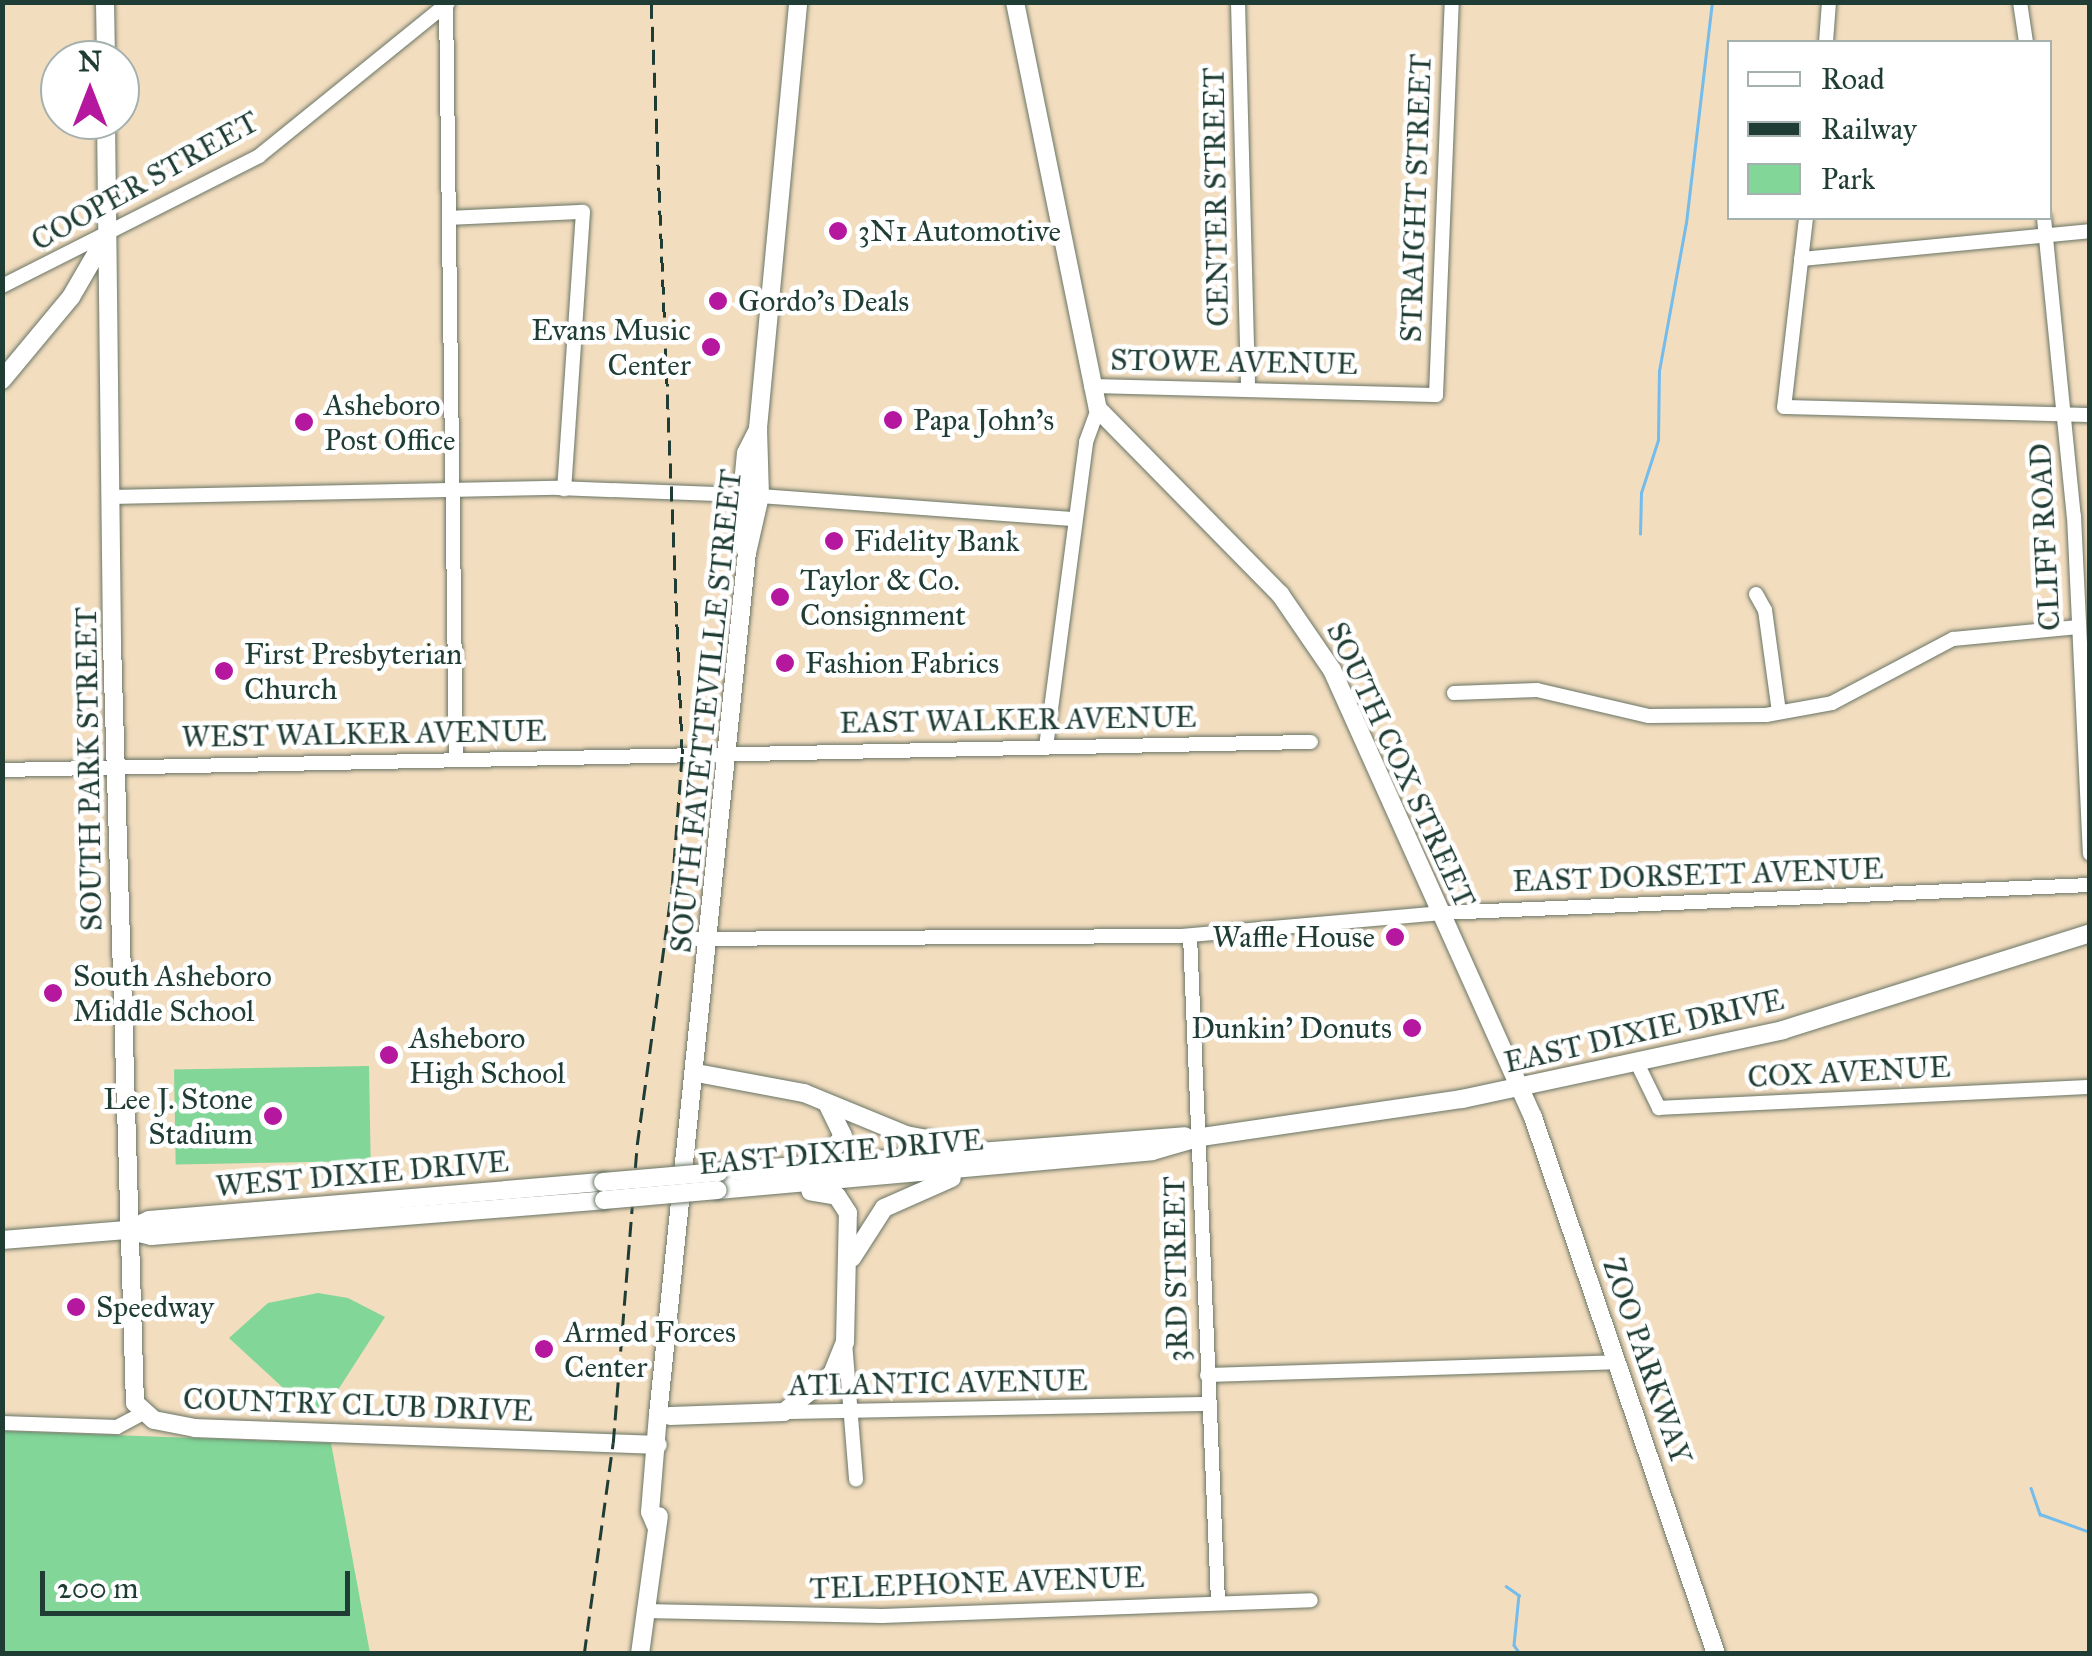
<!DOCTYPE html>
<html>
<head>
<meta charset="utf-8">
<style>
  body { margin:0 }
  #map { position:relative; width:2092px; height:1656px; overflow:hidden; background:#f3ddbf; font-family:"IM FELL Great Primer",serif }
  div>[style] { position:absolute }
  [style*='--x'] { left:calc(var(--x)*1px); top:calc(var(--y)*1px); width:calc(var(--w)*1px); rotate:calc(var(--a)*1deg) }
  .green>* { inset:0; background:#81d698; transform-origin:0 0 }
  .stream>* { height:2.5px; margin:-1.25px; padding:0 1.25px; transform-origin:1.25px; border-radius:1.25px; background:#73bceb }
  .roads { filter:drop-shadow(0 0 2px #697565) drop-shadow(0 0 2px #697565) }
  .minor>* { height:14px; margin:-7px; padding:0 7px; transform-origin:7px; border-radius:7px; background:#fff }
  .major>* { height:18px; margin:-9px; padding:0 9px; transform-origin:9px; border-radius:9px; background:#fff }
  .rail>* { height:2.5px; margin-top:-1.25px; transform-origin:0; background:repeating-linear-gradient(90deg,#1f3d34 0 15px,transparent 0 23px) }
  .bridges { filter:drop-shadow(0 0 2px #697565) drop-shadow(0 0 2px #697565) }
  .major-bridge>* { height:18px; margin:-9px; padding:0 9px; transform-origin:9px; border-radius:9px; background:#fff }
  .dots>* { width:28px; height:28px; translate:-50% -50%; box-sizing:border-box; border:5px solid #fff; border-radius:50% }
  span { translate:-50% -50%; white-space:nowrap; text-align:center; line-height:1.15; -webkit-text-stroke:9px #fff; paint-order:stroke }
  .street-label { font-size:30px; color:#1f3d34 }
  .poi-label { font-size:30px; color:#1f3d34 }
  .left { translate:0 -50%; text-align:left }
  .right { translate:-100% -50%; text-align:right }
  .frame { position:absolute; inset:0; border:5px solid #1f3d34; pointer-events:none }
  .legend { position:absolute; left:1727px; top:40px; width:325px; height:180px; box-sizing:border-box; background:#fff; border:2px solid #a5b1ae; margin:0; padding:12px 18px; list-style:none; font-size:30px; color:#1f3d34 }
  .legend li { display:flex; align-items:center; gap:20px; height:50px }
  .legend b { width:50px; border:2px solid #a5b1ae }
  .north { position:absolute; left:40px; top:40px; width:100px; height:100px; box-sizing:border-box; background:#fff; border:2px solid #a5b1ae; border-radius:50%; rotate:0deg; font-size:28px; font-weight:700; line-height:40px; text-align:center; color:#1f3d34 }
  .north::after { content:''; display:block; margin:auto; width:35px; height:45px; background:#b5179e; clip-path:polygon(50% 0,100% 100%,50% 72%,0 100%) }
  .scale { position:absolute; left:40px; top:1571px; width:310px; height:45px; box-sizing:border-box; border:5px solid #1f3d34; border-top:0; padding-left:12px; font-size:30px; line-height:35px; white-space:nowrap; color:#1f3d34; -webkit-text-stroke:8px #fff; paint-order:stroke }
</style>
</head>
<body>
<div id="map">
  <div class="green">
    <div style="left:369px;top:1066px;width:95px;height:195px;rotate:89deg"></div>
    <div style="clip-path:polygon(318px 1293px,348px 1298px,385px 1317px,327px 1407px,307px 1410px,229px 1338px,268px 1303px)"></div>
    <div style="clip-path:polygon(3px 1431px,331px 1443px,370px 1653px,3px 1653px)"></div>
  </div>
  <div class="stream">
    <div style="--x:1640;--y:534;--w:41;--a:-88.6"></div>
    <div style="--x:1641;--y:493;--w:56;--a:-72.2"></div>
    <div style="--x:1658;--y:440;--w:69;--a:-89.2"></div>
    <div style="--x:1659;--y:371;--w:150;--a:-79.7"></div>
    <div style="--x:1686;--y:223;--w:223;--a:-83.3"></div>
    <div style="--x:2031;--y:1488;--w:28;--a:71"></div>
    <div style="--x:2040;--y:1514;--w:53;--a:19.8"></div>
    <div style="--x:1506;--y:1586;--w:16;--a:35"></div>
    <div style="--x:1519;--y:1595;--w:50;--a:95.7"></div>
    <div style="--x:1514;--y:1645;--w:11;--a:56"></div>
  </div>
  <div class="roads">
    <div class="minor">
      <div style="--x:446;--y:2;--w:757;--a:89.24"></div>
      <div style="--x:1238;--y:2;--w:388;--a:88.5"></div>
      <div style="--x:2020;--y:2;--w:40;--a:81.5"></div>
      <div style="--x:1826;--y:42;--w:40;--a:-85.7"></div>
      <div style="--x:449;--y:218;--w:134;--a:-2.6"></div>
      <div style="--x:583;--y:212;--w:278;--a:93.9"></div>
      <div style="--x:1806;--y:218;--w:190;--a:96.6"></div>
      <div style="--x:1784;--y:407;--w:306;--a:1.5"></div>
      <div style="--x:2044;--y:218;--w:300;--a:84.3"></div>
      <div style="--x:2074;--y:516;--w:338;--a:87.3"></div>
      <div style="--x:1801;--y:259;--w:290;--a:-5.5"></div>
      <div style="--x:2;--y:286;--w:288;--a:-26.8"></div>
      <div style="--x:259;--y:156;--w:243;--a:-39"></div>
      <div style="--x:1091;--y:386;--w:345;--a:1.5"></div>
      <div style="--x:1436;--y:395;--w:393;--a:-87.7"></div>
      <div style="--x:760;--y:496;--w:316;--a:4.2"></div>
      <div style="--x:110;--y:497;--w:447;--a:-1.2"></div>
      <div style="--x:557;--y:488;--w:185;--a:2.2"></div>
      <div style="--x:1756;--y:594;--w:18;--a:61"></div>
      <div style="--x:1765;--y:610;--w:103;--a:82.2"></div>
      <div style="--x:1454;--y:693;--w:83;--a:-2.1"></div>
      <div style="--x:1537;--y:690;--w:115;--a:13.1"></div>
      <div style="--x:1649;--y:716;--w:117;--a:-0.5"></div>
      <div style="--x:1766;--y:715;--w:67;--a:-10.3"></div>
      <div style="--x:1832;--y:703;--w:137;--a:-27.9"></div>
      <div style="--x:1953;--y:639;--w:126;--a:-5.5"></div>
      <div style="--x:1046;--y:747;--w:308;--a:-82.5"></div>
      <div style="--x:1086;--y:442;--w:35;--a:-70"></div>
      <div style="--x:2;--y:770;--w:1309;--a:-1.23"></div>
      <div style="--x:1190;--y:936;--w:666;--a:87.59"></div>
      <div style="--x:674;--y:939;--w:506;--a:-0.34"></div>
      <div style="--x:1180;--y:936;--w:262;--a:-5"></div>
      <div style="--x:1441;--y:913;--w:650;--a:-2.47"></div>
      <div style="--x:1638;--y:1065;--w:48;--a:64"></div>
      <div style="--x:1659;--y:1108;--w:432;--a:-2.8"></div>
      <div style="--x:845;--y:1342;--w:138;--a:85.4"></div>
      <div style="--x:1207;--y:1375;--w:410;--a:-1.8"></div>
      <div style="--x:784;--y:1412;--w:424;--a:-1.1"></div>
      <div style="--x:2;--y:1423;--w:115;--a:2"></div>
      <div style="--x:117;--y:1427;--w:30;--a:-28"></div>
      <div style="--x:644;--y:1611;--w:238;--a:1.2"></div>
      <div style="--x:882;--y:1616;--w:429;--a:-2.1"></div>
    </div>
    <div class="major">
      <div style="--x:105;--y:2;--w:58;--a:89"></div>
      <div style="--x:1015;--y:2;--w:415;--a:78.5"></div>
      <div style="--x:1098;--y:409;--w:260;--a:45.5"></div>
      <div style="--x:1280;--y:594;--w:92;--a:55.6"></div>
      <div style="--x:1332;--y:670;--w:490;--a:65.8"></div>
      <div style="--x:1533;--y:1117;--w:567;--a:71.18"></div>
      <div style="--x:106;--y:120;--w:523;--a:89.34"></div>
      <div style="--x:112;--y:643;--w:760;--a:88.27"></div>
      <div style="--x:135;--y:1403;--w:25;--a:42"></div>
      <div style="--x:154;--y:1420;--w:42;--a:11"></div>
      <div style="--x:195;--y:1428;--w:463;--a:2.1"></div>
      <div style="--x:2;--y:380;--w:108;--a:-50.3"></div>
      <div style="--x:71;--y:297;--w:72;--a:-59.9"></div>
      <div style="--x:747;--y:553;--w:22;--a:-112"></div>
      <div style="--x:739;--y:533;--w:38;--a:-85"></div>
      <div style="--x:742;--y:495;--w:42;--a:-84.6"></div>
      <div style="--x:746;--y:453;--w:27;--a:-63"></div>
      <div style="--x:702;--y:1074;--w:104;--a:10.6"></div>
      <div style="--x:804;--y:1093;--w:110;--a:22.4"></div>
      <div style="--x:906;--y:1135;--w:49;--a:10.6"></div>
      <div style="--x:810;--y:1156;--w:25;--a:-18"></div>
      <div style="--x:834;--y:1148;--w:15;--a:-53"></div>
      <div style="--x:843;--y:1136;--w:37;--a:-116"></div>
      <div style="--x:719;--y:1172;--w:467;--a:-4.4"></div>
      <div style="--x:718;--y:1190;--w:436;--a:-5.1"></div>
      <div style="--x:1152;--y:1151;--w:51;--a:-15.9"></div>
      <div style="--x:1201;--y:1137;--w:264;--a:-8.3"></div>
      <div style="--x:1462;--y:1099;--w:328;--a:-12.1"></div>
      <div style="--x:1783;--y:1030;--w:322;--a:-17.5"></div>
      <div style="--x:127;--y:1230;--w:24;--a:-24"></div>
      <div style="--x:149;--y:1220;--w:456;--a:-4.8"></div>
      <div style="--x:2;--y:1240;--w:125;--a:-4.6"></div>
      <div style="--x:127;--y:1230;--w:25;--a:14"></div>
      <div style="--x:151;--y:1236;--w:454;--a:-4.5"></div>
      <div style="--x:852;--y:1258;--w:59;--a:-57.4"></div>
      <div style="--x:884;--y:1208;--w:74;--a:-23.8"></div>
      <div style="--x:670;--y:1416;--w:114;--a:-2"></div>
      <div style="--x:784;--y:1412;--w:61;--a:-38.4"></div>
      <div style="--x:832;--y:1374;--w:35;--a:-68"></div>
      <div style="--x:845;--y:1342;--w:129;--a:-88.7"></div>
      <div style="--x:848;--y:1213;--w:20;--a:-123"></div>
      <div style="--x:837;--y:1196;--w:27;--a:-170"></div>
      <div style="--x:656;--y:1526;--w:15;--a:-113"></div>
      <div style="--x:650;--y:1512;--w:97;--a:-85.3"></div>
      <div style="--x:658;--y:1415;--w:867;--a:-84.11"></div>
      <div style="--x:747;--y:553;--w:58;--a:-77.2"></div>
      <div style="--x:760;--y:496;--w:68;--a:-91.7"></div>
      <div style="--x:758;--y:428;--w:428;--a:-84.6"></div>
      <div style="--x:640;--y:1654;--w:139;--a:-82.2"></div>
    </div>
  </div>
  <div class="rail">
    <div style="--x:584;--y:1654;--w:213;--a:-82.2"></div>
    <div style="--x:613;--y:1443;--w:299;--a:-85.4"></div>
    <div style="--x:637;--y:1145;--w:261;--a:-82.3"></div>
    <div style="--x:672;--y:886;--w:132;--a:-85.7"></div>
    <div style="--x:682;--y:754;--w:753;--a:-92.36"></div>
  </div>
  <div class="bridges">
    <div class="major-bridge">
      <div style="--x:603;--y:1182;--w:116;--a:-4.9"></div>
      <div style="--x:604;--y:1200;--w:114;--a:-5"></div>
    </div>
  </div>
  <div class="dots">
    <div style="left:838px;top:231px;background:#b5179e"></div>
    <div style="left:718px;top:301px;background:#b5179e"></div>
    <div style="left:711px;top:347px;background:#b5179e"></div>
    <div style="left:893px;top:420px;background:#b5179e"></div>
    <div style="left:304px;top:422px;background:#b5179e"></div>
    <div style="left:834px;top:541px;background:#b5179e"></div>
    <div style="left:780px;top:597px;background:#b5179e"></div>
    <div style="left:785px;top:663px;background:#b5179e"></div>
    <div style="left:224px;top:671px;background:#b5179e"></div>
    <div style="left:1395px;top:937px;background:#b5179e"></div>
    <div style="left:53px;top:993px;background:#b5179e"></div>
    <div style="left:1412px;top:1028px;background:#b5179e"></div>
    <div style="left:389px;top:1055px;background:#b5179e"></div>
    <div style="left:273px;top:1116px;background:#b5179e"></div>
    <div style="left:76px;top:1307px;background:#b5179e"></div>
    <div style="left:544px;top:1349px;background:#b5179e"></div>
  </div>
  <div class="street-label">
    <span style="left:145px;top:181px;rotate:-29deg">COOPER STREET</span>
    <span style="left:1216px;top:197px;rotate:-91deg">CENTER STREET</span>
    <span style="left:1416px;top:198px;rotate:-88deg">STRAIGHT STREET</span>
    <span style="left:1234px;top:362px;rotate:1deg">STOWE AVENUE</span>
    <span style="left:2045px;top:537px;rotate:-93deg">CLIFF ROAD</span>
    <span style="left:706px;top:711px;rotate:-84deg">SOUTH FAYETTEVILLE STREET</span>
    <span style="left:1018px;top:720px;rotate:-1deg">EAST WALKER AVENUE</span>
    <span style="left:364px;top:734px;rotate:-1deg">WEST WALKER AVENUE</span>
    <span style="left:1401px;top:765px;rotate:65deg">SOUTH COX STREET</span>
    <span style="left:89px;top:769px;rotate:-91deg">SOUTH PARK STREET</span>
    <span style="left:1698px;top:875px;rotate:-2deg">EAST DORSETT AVENUE</span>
    <span style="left:1644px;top:1031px;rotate:-13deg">EAST DIXIE DRIVE</span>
    <span style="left:1849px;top:1072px;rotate:-3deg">COX AVENUE</span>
    <span style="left:841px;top:1152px;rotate:-5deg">EAST DIXIE DRIVE</span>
    <span style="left:362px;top:1174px;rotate:-5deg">WEST DIXIE DRIVE</span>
    <span style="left:1176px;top:1269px;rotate:-91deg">3RD STREET</span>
    <span style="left:1647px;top:1361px;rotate:71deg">ZOO PARKWAY</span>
    <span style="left:938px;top:1383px;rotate:-1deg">ATLANTIC AVENUE</span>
    <span style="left:358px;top:1405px;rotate:2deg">COUNTRY CLUB DRIVE</span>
    <span style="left:977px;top:1583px;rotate:-2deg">TELEPHONE AVENUE</span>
  </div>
  <div class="poi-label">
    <span class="left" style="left:858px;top:231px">3N1 Automotive</span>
    <span class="left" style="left:738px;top:301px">Gordo's Deals</span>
    <span class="right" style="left:691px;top:347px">Evans Music<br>Center</span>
    <span class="left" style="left:324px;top:422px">Asheboro<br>Post Office</span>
    <span class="left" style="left:913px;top:420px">Papa John's</span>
    <span class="left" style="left:854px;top:541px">Fidelity Bank</span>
    <span class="left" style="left:800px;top:597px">Taylor &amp; Co.<br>Consignment</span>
    <span class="left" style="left:244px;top:671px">First Presbyterian<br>Church</span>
    <span class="left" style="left:805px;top:663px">Fashion Fabrics</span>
    <span class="right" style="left:1375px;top:937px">Waffle House</span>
    <span class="left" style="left:73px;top:993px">South Asheboro<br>Middle School</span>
    <span class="right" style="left:1392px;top:1028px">Dunkin' Donuts</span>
    <span class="left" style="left:409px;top:1055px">Asheboro<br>High School</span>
    <span class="right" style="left:253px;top:1116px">Lee J. Stone<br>Stadium</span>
    <span class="left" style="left:96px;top:1307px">Speedway</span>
    <span class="left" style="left:564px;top:1349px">Armed Forces<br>Center</span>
  </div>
  <div class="frame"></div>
  <ul class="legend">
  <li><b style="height:12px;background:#fff"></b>Road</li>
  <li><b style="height:12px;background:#1f3d34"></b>Railway</li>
  <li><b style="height:28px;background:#81d698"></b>Park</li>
  </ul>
  <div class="north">N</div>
  <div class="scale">200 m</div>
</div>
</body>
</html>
